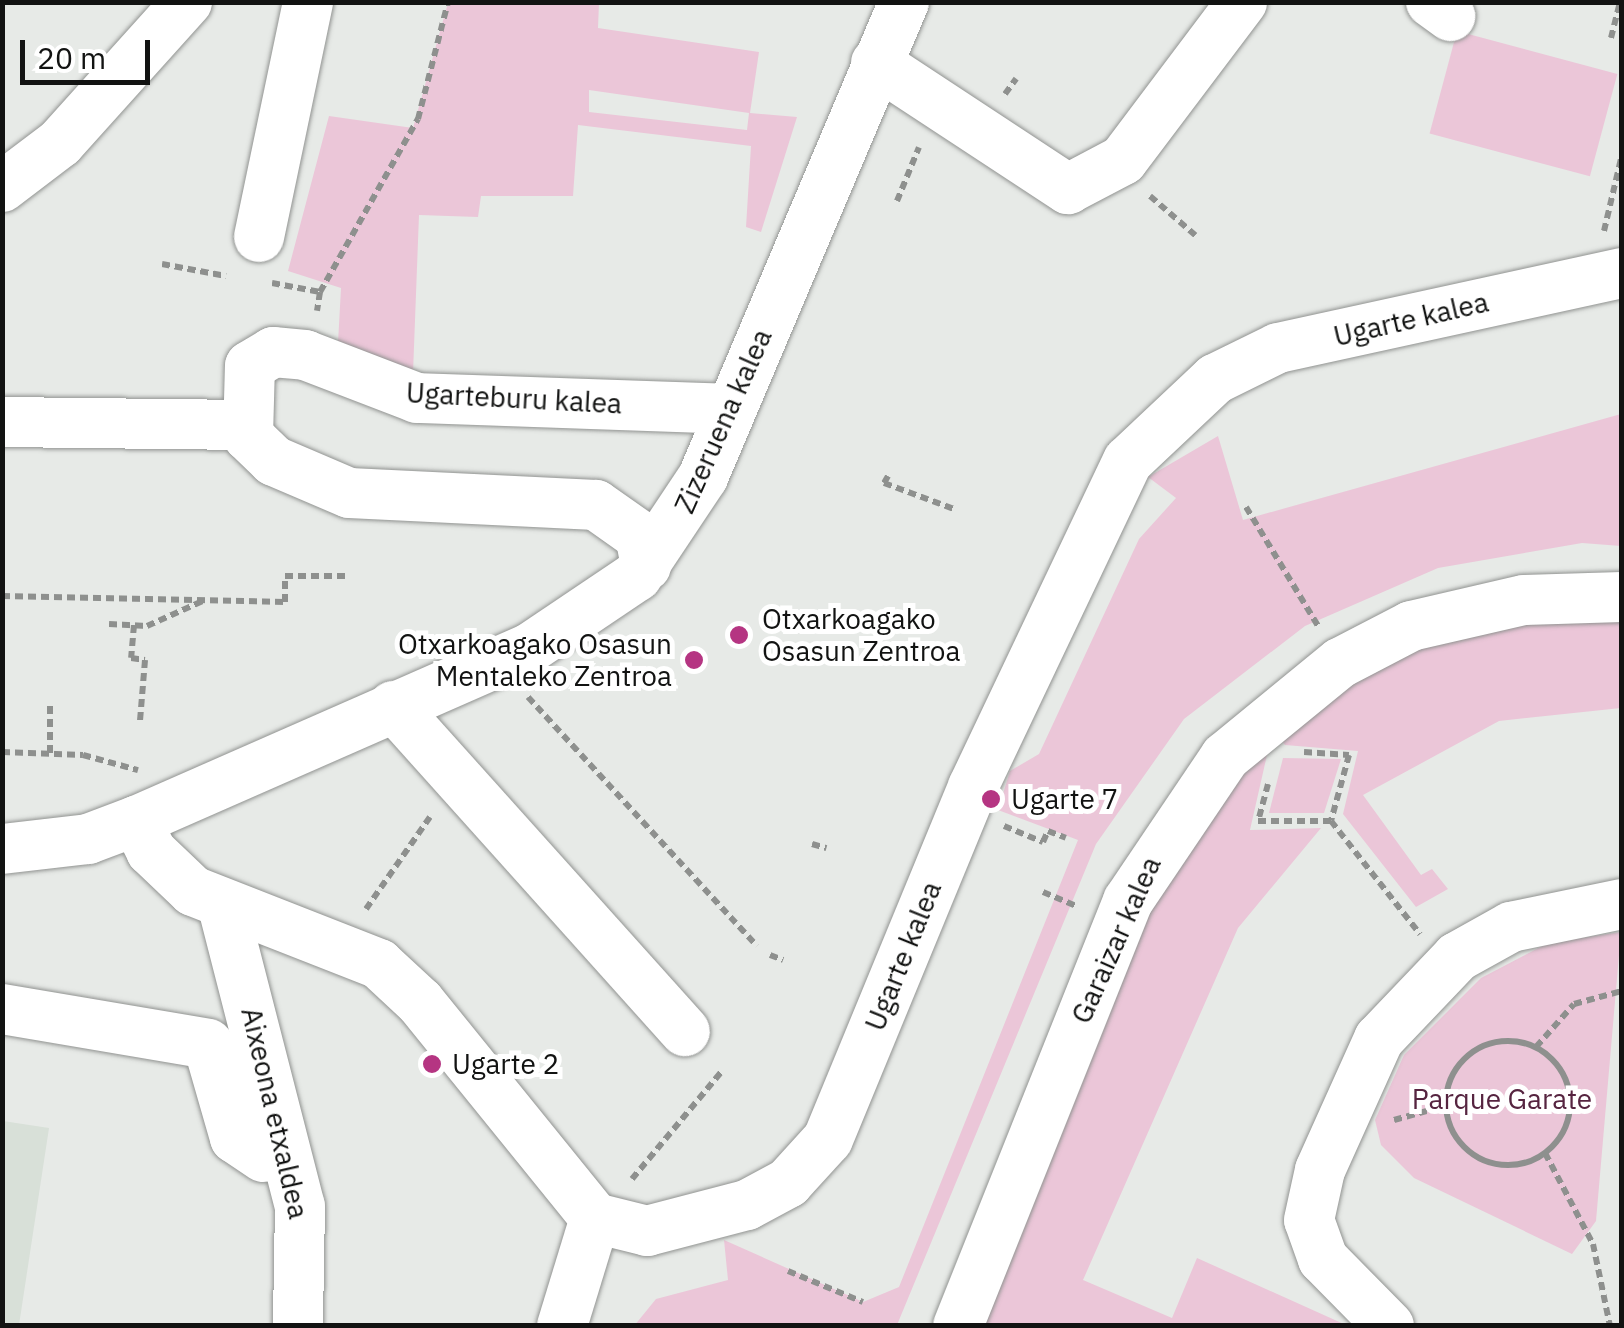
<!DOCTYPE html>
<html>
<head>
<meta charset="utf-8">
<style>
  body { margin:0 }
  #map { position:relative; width:1624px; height:1328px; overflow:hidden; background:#e7eae7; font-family:"IBM Plex Sans",sans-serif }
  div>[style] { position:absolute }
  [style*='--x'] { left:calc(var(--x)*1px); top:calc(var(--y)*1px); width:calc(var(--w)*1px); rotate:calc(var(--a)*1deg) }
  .built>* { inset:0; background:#d8e0d8 }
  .green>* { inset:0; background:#ebc6d8; transform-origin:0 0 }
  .path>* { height:6px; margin-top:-3px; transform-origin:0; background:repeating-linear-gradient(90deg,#8e908e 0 8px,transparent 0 13px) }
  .path>.ring { margin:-3px; padding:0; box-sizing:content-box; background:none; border:6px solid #8e908e; border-radius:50% }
  .roads { filter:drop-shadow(0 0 2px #919391) drop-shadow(0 0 2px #919391) }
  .minor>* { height:50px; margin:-25px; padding:0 25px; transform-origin:25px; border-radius:25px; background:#fff }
  .dots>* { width:28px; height:28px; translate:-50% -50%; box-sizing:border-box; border:5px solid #fff; border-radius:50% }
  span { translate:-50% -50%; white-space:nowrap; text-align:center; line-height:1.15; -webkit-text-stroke:10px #fff; paint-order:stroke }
  .street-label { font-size:28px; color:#121312 }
  .poi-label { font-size:28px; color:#121312 }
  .left { translate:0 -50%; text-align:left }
  .right { translate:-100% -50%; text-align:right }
  .park-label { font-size:28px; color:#562440 }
  .frame { position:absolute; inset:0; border:5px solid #121312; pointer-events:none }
  .scale { position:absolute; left:20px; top:40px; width:130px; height:45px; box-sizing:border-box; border:5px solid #121312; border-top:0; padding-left:12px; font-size:30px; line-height:35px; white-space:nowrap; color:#121312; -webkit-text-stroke:8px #fff; paint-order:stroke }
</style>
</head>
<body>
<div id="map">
  <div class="built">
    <div style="clip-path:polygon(3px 1121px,49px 1128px,19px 1325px,3px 1325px)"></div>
  </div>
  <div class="green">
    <div style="clip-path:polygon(evenodd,448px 3px,599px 3px,598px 28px,759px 52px,750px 113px,797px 117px,761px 232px,746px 227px,751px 146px,578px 125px,573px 196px,481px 196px,478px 217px,419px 215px,413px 373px,338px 343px,341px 288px,288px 271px,329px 116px,413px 128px,448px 3px,589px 90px,749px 113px,747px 130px,589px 112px,589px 90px)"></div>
    <div style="left:1457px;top:31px;width:166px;height:106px;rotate:15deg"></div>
    <div style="clip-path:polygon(1621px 414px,1621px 546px,1582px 543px,1438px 568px,1305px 626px,1184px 719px,1096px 844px,897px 1325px,634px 1326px,656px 1299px,728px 1280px,724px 1240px,863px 1302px,899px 1287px,1078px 840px,998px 810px,1010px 771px,1039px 754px,1139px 539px,1176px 498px,1148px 477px,1218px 436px,1243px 520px)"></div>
    <div style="clip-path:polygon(1621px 613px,1621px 708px,1499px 721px,1363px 795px,1421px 875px,1432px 869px,1448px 889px,1416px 907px,1343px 814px,1358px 751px,1285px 745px,1277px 735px,1330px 688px,1420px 640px,1517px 617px)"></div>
    <div style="clip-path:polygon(1259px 745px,1267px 755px,1250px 830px,1321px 828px,1238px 928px,1083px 1280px,1172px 1318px,1197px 1258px,1346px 1325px,972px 1326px,1119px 950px)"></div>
    <div style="clip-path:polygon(1283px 758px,1341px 759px,1324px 813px,1269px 813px)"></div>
    <div style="clip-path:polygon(1621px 932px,1596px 1221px,1572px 1254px,1414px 1178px,1381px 1145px,1375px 1120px,1404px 1055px,1481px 978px,1548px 943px)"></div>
  </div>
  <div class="path">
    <div style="--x:1611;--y:38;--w:37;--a:-76"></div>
    <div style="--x:1005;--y:94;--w:19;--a:-54"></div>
    <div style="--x:1150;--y:196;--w:60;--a:40.9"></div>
    <div style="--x:897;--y:201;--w:58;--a:-67.8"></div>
    <div style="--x:1604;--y:231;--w:79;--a:-76.8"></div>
    <div style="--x:162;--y:264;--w:65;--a:10.6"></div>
    <div style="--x:272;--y:283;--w:49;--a:10.6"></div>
    <div style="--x:320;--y:292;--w:19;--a:99"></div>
    <div style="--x:320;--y:292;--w:199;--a:-60.5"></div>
    <div style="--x:418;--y:119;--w:121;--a:-75.6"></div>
    <div style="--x:888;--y:476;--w:8;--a:120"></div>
    <div style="--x:884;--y:483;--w:75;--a:20.4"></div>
    <div style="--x:1246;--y:507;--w:139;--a:58.8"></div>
    <div style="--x:2;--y:596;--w:283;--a:1.2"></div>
    <div style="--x:285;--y:602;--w:26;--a:-90"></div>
    <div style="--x:285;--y:576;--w:60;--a:0"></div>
    <div style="--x:109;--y:624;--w:38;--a:3"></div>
    <div style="--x:147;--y:626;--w:61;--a:-24.1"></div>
    <div style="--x:134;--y:625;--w:33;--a:95"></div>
    <div style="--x:131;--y:658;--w:14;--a:8"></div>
    <div style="--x:145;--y:660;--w:61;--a:94.7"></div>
    <div style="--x:528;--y:697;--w:338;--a:47.4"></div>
    <div style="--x:50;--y:706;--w:48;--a:90"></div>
    <div style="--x:2;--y:752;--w:81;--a:2.1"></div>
    <div style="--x:83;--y:755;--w:57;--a:15.3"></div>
    <div style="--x:1304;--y:752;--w:45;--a:3.8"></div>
    <div style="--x:1349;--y:755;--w:68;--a:105.3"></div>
    <div style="--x:1268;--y:784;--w:38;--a:105"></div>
    <div style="--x:1258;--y:821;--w:73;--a:0"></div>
    <div style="--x:1331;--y:821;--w:144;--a:51.8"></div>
    <div style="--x:1004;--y:826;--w:42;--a:22.3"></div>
    <div style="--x:1043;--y:842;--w:12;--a:-66"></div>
    <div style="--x:1048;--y:831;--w:19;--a:21"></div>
    <div style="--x:812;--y:844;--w:15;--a:16"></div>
    <div style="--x:1043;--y:892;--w:38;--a:23"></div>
    <div style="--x:366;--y:909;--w:112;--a:-55.2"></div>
    <div style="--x:770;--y:955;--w:14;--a:21"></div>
    <div class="ring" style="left:1446px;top:1041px;width:118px;height:118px"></div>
    <div style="--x:1536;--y:1047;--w:57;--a:-48.5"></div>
    <div style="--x:1574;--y:1004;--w:50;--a:-15.2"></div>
    <div style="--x:1394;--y:1120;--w:53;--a:-15.4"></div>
    <div style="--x:1545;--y:1153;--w:103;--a:62.2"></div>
    <div style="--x:1593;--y:1244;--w:84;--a:78.3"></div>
    <div style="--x:632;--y:1179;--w:139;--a:-50.2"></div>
    <div style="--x:788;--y:1271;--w:81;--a:22.5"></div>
  </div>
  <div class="roads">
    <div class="minor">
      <div style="--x:1431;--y:2;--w:24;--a:36"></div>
      <div style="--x:876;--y:63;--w:230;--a:33.3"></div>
      <div style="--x:1068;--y:189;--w:62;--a:-27.8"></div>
      <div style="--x:1123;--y:160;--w:198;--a:-53"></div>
      <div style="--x:2;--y:187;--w:73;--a:-37.2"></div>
      <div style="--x:60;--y:143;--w:190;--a:-48"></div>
      <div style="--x:259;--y:237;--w:240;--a:-78.2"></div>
      <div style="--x:2;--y:422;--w:246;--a:0.7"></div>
      <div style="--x:646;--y:566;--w:31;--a:-101"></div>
      <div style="--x:640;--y:536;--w:54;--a:-144.8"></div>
      <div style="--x:596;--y:505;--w:247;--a:-177.2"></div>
      <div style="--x:349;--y:493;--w:82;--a:-156.9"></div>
      <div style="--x:274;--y:461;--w:36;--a:-136"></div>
      <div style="--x:248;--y:436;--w:70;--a:-88.4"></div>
      <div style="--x:250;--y:366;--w:27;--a:-31"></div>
      <div style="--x:273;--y:352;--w:32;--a:5"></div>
      <div style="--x:305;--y:355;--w:120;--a:21"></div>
      <div style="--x:417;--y:398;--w:313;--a:2"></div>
      <div style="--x:393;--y:706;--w:437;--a:48.1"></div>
      <div style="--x:136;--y:821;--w:34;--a:63"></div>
      <div style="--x:151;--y:851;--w:58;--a:43.6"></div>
      <div style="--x:193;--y:891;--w:200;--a:21.4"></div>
      <div style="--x:379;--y:964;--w:56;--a:42.8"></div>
      <div style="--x:420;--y:1002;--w:278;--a:51"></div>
      <div style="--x:595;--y:1218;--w:54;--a:14"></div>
      <div style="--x:647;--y:1231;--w:103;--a:-14.6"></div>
      <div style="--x:747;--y:1205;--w:47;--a:-28.2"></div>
      <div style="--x:788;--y:1183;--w:59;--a:-47.7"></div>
      <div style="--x:828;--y:1139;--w:381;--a:-67.6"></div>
      <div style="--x:973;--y:787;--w:361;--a:-64.6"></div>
      <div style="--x:1128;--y:461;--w:120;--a:-43.3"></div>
      <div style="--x:1215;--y:379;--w:70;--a:-26.2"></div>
      <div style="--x:1278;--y:348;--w:352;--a:-12.3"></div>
      <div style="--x:2;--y:849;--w:87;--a:-6.6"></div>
      <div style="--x:88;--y:839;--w:51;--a:-20.6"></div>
      <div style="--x:136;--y:821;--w:430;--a:-23.7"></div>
      <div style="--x:530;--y:648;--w:129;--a:-33.9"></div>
      <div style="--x:637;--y:576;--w:119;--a:-56.3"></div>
      <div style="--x:703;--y:477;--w:516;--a:-67.06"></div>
      <div style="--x:222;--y:903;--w:313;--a:75.6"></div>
      <div style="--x:300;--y:1206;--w:120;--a:91"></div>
      <div style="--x:2;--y:1009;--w:209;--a:9.6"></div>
      <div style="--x:208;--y:1044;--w:98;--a:74"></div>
      <div style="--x:235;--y:1138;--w:34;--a:34"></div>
      <div style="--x:562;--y:1326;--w:113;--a:-73"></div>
      <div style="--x:958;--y:1326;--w:458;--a:-68.2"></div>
      <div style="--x:1128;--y:901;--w:174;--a:-56"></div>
      <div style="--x:1225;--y:757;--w:149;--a:-39.3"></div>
      <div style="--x:1340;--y:663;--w:80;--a:-27.5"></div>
      <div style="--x:1411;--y:626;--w:116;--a:-13"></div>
      <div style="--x:1524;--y:600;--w:98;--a:-1.8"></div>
      <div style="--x:1389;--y:1326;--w:94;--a:-134.6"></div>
      <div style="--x:1323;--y:1259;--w:41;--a:-109.7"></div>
      <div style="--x:1309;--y:1220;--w:51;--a:-77.6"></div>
      <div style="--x:1320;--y:1170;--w:144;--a:-65.8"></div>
      <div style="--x:1379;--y:1039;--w:113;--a:-46.4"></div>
      <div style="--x:1457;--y:957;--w:62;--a:-29.1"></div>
      <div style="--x:1511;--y:927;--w:113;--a:-11.7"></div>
    </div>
  </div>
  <div class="dots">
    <div style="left:739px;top:635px;background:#b53582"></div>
    <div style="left:694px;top:660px;background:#b53582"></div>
    <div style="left:991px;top:799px;background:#b53582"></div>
    <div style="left:432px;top:1064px;background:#b53582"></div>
  </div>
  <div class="street-label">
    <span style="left:1411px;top:319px;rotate:-13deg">Ugarte kalea</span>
    <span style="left:514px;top:398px;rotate:3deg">Ugarteburu kalea</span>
    <span style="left:723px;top:421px;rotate:-66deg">Zizeruena kalea</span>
    <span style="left:1116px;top:940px;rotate:-66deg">Garaizar kalea</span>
    <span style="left:903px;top:956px;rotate:-68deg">Ugarte kalea</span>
    <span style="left:275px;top:1113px;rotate:77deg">Aixeona etxaldea</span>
  </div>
  <div class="poi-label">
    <span class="left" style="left:762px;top:635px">Otxarkoagako<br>Osasun Zentroa</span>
    <span class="right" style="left:672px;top:660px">Otxarkoagako Osasun<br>Mentaleko Zentroa</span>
    <span class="left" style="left:1011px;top:799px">Ugarte 7</span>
    <span class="left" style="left:452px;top:1064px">Ugarte 2</span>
  </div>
  <div class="park-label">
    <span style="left:1502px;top:1099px">Parque Garate</span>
  </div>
  <div class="frame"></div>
  <div class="scale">20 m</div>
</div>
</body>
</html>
